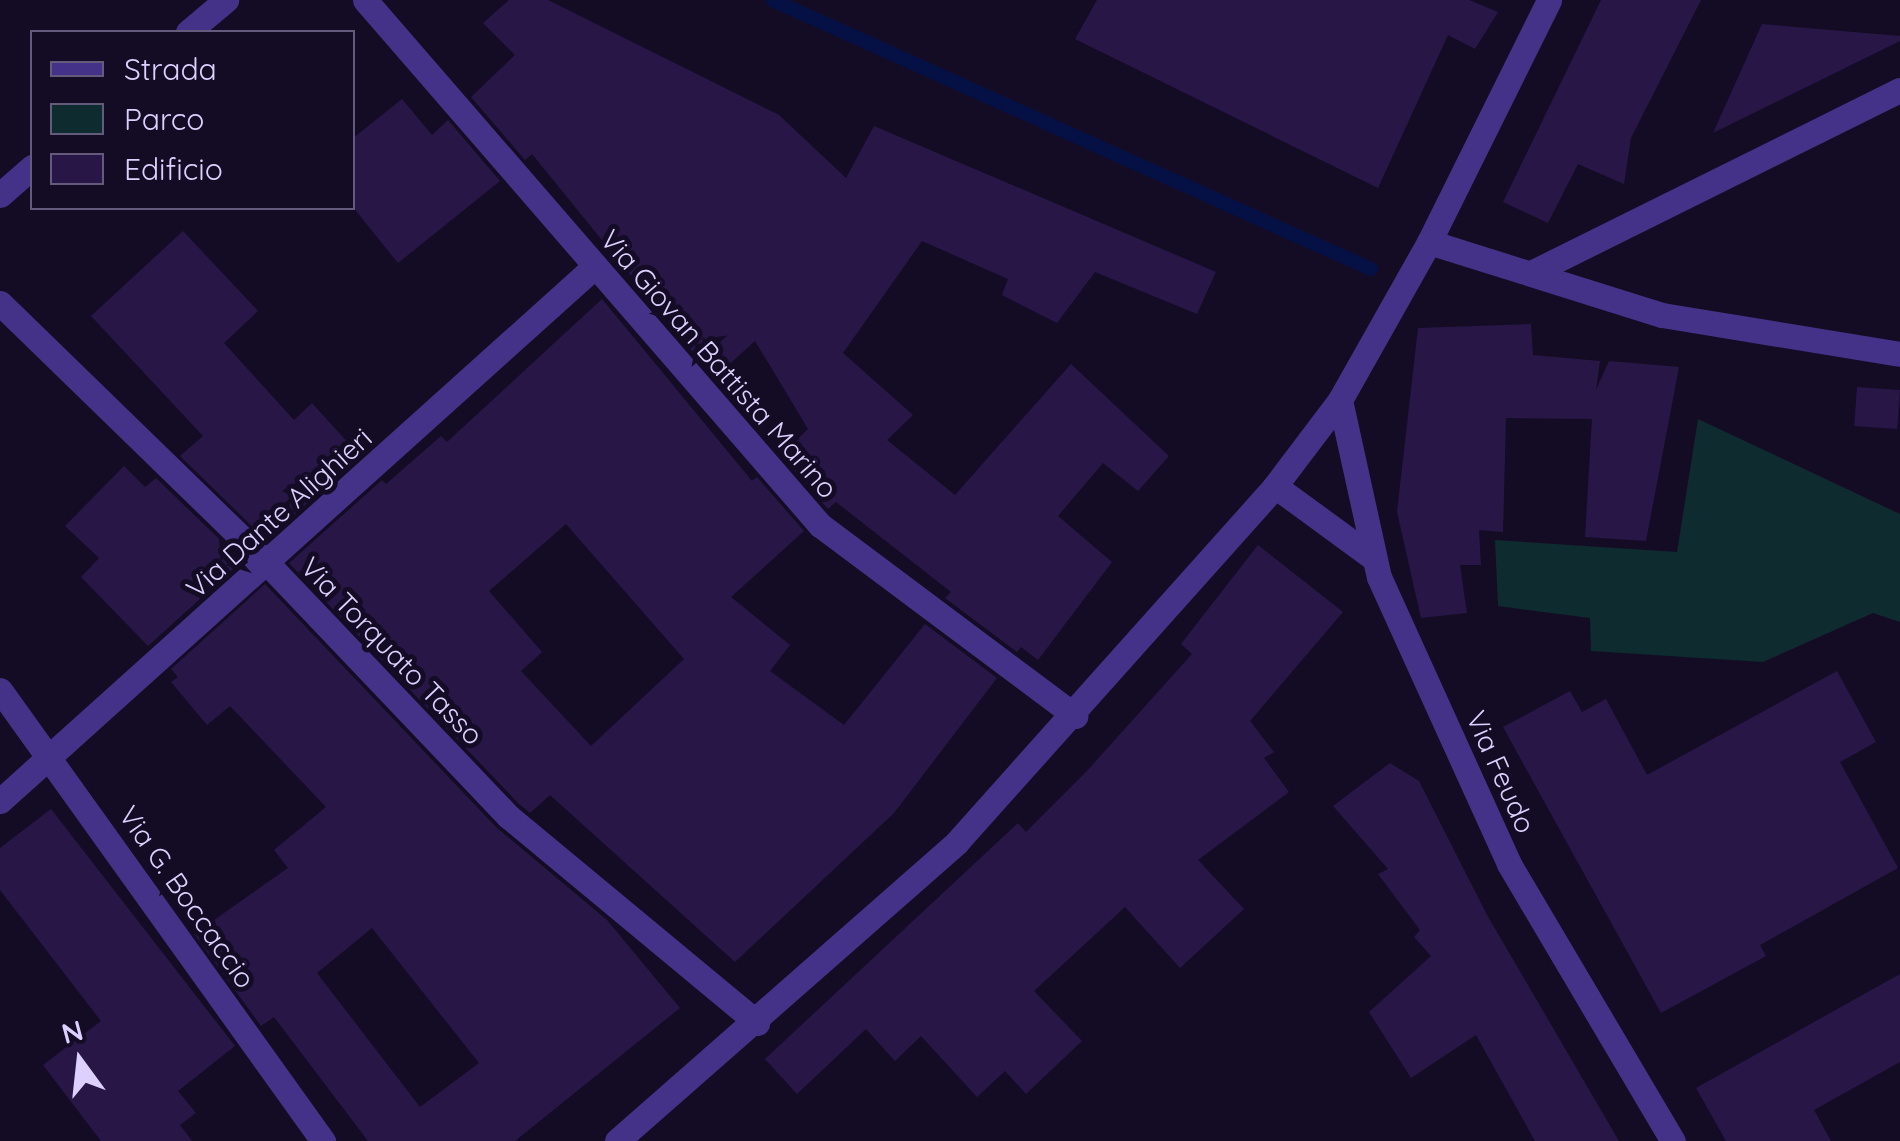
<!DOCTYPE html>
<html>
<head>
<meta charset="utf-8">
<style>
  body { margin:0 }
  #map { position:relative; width:1900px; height:1141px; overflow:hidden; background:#140c25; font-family:Quicksand,sans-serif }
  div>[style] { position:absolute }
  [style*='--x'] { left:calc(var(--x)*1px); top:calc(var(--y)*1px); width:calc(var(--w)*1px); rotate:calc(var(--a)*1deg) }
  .green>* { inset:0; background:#0e2b2f }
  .stream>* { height:14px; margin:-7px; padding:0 7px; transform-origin:7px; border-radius:7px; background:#051145 }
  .building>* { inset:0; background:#281647; transform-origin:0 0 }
  .minor>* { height:25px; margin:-12.5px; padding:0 12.5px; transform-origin:12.5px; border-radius:12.5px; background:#443288 }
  span { translate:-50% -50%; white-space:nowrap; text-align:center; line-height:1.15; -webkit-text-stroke:10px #140c25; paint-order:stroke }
  .street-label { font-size:28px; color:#ddd0ff }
  .legend { position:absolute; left:30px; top:30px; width:325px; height:180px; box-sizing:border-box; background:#140c25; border:2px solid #645a7c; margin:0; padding:12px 18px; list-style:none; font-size:30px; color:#ddd0ff }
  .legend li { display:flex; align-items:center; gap:20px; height:50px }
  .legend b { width:50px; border:2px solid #645a7c }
  .north { position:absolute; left:30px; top:1011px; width:100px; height:100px; -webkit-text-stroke:8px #140c25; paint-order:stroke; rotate:345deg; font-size:28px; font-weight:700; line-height:40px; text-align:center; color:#ddd0ff }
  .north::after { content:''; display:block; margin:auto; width:35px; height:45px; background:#ddd0ff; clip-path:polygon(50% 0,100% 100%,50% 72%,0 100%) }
</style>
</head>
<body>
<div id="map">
  <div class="green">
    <div style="clip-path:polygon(1698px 419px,1900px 514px,1900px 622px,1873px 613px,1763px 662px,1591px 651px,1590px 618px,1498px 606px,1495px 540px,1677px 552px)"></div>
  </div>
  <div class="stream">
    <div style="--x:773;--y:0;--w:656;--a:24.22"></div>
  </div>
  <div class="building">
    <div style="clip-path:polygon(509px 0,548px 0,779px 115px,846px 178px,874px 126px,1216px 272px,1197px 314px,1095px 272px,1057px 323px,1002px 295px,1008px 279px,922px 241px,843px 353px,913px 415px,887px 440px,955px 495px,1071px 364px,1169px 456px,1138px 491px,1103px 463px,1058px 516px,1112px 562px,1038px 660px,1021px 647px,1017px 652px,945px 598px,951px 592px,836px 502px,828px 509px,781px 455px,808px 429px,755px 341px,714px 378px,532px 154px,525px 160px,471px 97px,515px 55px,483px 23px)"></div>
    <div style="clip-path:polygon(1097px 0,1469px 0,1498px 12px,1475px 49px,1448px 35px,1378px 188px,1075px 39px)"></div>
    <div style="clip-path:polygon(1601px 0,1701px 0,1631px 138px,1624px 184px,1578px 164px,1548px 223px,1503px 202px)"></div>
    <div style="clip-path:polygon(1762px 24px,1900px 36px,1900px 41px,1713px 133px)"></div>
    <div style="clip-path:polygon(402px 99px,432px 135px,448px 120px,500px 181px,398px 263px,352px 206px,352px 139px)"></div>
    <div style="clip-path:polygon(183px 231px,258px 311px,224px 343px,294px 420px,312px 403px,360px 456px,266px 540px,180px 456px,203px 436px,91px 316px)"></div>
    <div style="clip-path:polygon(evenodd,602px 299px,752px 481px,757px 477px,804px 531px,731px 597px,790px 645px,770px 671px,844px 725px,925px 624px,997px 678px,894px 813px,735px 962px,550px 795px,530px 813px,519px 804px,289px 563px,382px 480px,386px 484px,441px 436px,447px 442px,602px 299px,566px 524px,684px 659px,591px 746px,521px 671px,542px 652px,489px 591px,566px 524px)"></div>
    <div style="clip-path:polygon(1531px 324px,1533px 355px,1600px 361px,1596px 390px,1609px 361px,1679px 367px,1646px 541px,1585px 537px,1592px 419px,1506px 418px,1503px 532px,1479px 530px,1481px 565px,1460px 565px,1467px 613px,1421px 618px,1397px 512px,1418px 328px)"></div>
    <div style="left:1857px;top:387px;width:43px;height:39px;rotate:4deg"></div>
    <div style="clip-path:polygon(124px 466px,145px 487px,156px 478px,242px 561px,148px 646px,81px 577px,99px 558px,65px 526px)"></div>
    <div style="clip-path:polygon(1258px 545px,1343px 612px,1250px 721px,1274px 752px,1264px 758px,1289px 792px,1198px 860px,1244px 909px,1180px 968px,1125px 907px,1034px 991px,1082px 1041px,1026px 1094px,1005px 1071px,977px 1097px,921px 1036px,895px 1061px,866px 1029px,797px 1094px,765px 1059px,1018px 823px,1026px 832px,1086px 772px,1192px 654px,1181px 644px)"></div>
    <div style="clip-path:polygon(evenodd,265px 584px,496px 827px,607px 920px,680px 1008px,515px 1141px,368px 1141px,274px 1017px,261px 1026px,194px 934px,288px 868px,274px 850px,326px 807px,230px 706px,207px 725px,171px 682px,178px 677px,171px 669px,265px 584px,372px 928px,479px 1063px,420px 1107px,317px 973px,372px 928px)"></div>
    <div style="clip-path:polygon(1837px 671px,1876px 742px,1840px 762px,1898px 868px,1760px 945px,1766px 956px,1661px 1013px,1503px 727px,1570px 691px,1582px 712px,1606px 699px,1647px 775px)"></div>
    <div style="clip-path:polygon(1390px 763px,1419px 781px,1487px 915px,1619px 1141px,1535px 1141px,1476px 1035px,1411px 1078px,1369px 1012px,1431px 956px,1414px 937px,1420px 930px,1378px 874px,1388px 869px,1333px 806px)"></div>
    <div style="clip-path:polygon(51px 809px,235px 1046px,178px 1091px,196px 1113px,180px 1125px,192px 1141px,101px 1141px,43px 1065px,101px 1021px,0 890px,0 848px)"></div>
    <div style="clip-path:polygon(1900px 974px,1900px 1062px,1814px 1110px,1831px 1141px,1726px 1141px,1696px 1088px)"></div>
  </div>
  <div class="minor">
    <div style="--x:365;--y:0;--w:695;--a:49.09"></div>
    <div style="--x:820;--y:525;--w:319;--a:36.8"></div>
    <div style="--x:188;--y:32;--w:50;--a:-40.1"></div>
    <div style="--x:0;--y:195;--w:43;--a:-41.2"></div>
    <div style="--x:1429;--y:242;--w:244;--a:17.4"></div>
    <div style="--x:1662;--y:315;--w:241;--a:9.3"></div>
    <div style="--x:1535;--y:271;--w:407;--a:-26.4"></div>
    <div style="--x:0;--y:303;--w:376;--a:44.2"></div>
    <div style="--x:269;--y:565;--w:347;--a:46.4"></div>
    <div style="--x:508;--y:816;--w:324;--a:39.7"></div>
    <div style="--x:1340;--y:400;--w:181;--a:77.6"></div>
    <div style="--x:1379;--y:577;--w:315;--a:65.6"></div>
    <div style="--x:1509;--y:864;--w:322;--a:59.4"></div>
    <div style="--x:1275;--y:486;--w:120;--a:36.2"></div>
    <div style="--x:0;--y:690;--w:555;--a:54.39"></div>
    <div style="--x:0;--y:801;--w:800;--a:-41.96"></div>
    <div style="--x:617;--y:1141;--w:453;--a:-41.3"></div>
    <div style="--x:957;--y:842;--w:477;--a:-48.2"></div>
    <div style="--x:1275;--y:486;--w:108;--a:-52.9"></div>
    <div style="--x:1340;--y:400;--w:181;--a:-60.6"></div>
    <div style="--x:1429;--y:242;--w:270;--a:-63.6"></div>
  </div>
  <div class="street-label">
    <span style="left:719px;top:364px;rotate:49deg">Via Giovan Battista Marino</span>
    <span style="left:279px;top:513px;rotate:-42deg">Via Dante Alighieri</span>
    <span style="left:392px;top:651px;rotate:46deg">Via Torquato Tasso</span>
    <span style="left:1501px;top:772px;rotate:66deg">Via Feudo</span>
    <span style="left:187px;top:897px;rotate:55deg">Via G. Boccaccio</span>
  </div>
  <ul class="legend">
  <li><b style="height:12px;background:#443288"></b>Strada</li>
  <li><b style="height:28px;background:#0e2b2f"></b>Parco</li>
  <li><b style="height:28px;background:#281647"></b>Edificio</li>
  </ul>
  <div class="north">N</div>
</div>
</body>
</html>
